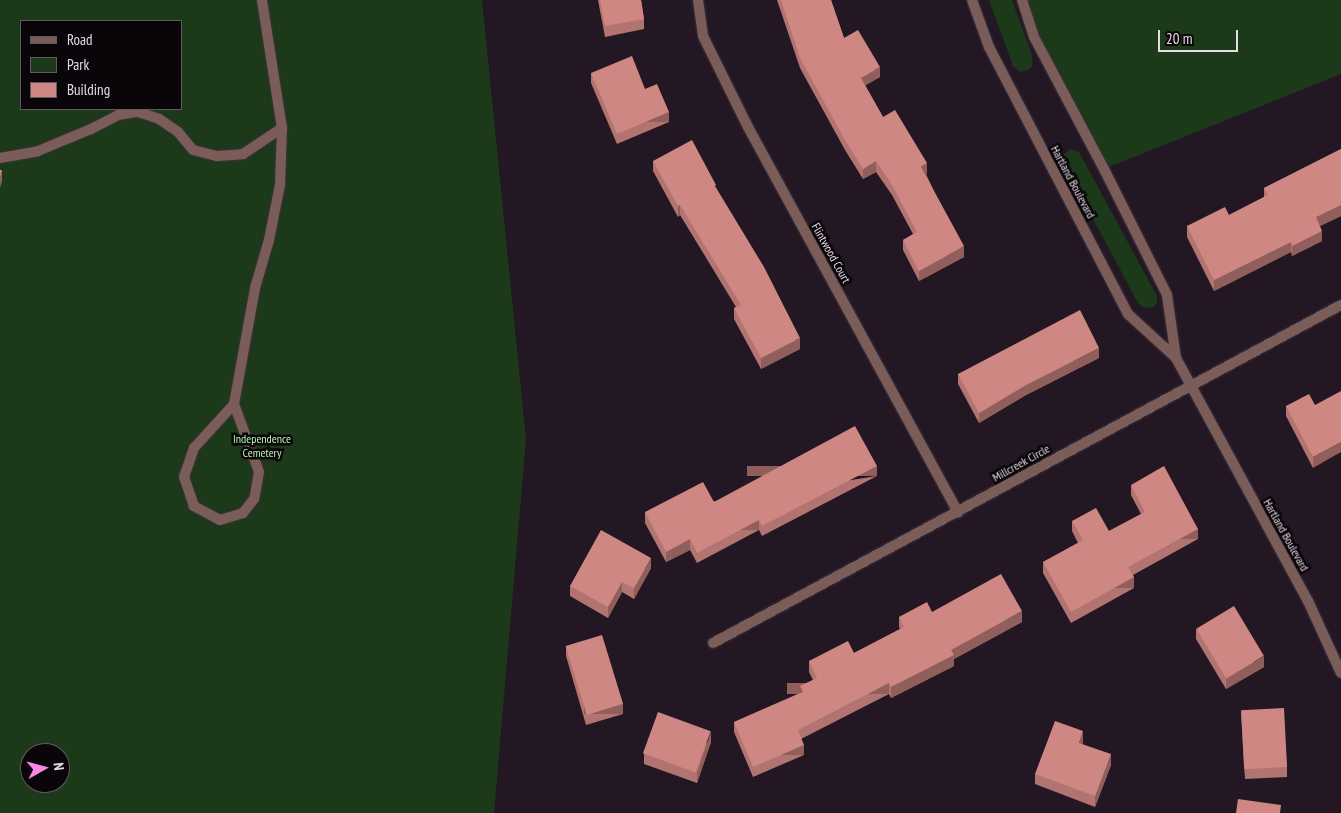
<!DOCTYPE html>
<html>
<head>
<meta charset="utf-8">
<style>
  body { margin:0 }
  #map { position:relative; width:1341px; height:813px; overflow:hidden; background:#231723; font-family:"PT Sans Narrow",sans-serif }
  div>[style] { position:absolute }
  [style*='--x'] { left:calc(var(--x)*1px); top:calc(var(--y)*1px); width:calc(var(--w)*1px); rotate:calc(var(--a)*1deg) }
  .green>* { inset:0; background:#1c391a }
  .roads { filter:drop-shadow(0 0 1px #3e323e) drop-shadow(0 0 1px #3e323e) }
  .service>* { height:10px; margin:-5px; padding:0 5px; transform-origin:5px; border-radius:5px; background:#7a5d58 }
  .minor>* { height:10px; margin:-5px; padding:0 5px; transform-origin:5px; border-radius:5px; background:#7a5d58 }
  .wall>* { inset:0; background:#b17470 }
  .shaded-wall>* { inset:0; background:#905e5b; transform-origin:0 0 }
  .building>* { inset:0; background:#ce8782; transform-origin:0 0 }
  span { translate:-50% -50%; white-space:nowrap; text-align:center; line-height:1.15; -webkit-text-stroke:5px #090509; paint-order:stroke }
  .street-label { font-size:12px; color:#e4dbe4 }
  .park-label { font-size:12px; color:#b2f6ad }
  .legend { position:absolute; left:20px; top:20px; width:162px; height:90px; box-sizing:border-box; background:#090509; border:1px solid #615b61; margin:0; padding:6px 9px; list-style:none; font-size:15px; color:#e4dbe4 }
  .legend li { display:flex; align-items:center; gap:10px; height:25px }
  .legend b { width:25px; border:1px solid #615b61 }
  .north { position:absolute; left:20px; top:743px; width:50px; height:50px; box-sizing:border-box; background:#090509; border:1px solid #615b61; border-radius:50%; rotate:83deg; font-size:14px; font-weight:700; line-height:20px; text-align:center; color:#e4dbe4 }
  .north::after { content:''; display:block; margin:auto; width:18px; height:22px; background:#fc86e3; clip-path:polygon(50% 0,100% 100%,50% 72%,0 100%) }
  .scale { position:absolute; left:1158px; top:30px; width:80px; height:22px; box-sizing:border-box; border:2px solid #e4dbe4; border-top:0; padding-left:6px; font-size:15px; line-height:18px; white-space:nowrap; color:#e4dbe4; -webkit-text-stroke:4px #090509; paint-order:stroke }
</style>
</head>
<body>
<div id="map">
  <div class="green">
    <div style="clip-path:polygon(evenodd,0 0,482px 0,526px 439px,494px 813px,0 813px,0 0,21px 21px,181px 21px,181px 109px,21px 109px,21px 21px,0 0,30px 753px,60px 753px,60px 783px,30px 783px,30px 753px)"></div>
    <div style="clip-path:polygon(989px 0,1012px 0,1032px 55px,1032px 66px,1028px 70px,1020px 72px,1013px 66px)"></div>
    <div style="clip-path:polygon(1022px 0,1341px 0,1341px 74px,1104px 169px,1034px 37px)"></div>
    <div style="clip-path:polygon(1071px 149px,1079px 152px,1157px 296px,1157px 303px,1152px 308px,1143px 307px,1138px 303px,1063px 163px,1064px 154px)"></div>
  </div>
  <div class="roads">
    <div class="service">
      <div style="--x:0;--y:158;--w:39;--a:-10"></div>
      <div style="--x:38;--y:151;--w:57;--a:-22.5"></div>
      <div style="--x:91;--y:129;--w:30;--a:-27"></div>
      <div style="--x:118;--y:115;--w:20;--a:-9"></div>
      <div style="--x:138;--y:112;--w:22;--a:18"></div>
      <div style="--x:159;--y:119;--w:23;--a:34"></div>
      <div style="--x:178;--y:132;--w:23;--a:50"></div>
      <div style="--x:193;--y:150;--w:25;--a:14"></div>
      <div style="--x:217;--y:156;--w:26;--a:-4"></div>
      <div style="--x:243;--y:154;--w:47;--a:-33.7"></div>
      <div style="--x:282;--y:128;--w:130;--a:-98.9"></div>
      <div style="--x:234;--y:404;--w:72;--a:69.8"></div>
      <div style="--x:259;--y:472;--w:27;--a:100"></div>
      <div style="--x:254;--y:499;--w:18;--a:128"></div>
      <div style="--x:243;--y:513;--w:24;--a:163"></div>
      <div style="--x:220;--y:520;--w:30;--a:-152"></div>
      <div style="--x:194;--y:506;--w:31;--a:-109"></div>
      <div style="--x:184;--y:477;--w:31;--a:-71"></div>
      <div style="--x:194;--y:448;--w:59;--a:-47.7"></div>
      <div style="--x:234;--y:404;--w:118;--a:-79.7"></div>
      <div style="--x:255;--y:288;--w:50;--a:-73.7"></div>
      <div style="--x:269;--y:240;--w:56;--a:-78.7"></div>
      <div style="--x:280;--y:185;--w:57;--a:-88"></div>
    </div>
    <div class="minor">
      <div style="--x:698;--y:0;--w:36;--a:82"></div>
      <div style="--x:703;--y:36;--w:102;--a:63.7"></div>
      <div style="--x:748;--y:127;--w:439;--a:61.4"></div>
      <div style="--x:972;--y:0;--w:50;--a:70.1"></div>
      <div style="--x:989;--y:47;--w:301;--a:62.5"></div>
      <div style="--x:1128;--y:314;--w:65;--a:42.5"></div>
      <div style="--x:1022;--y:0;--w:39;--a:72"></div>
      <div style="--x:1034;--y:37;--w:149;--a:62.1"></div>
      <div style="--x:1104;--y:169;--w:141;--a:63.4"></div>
      <div style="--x:1167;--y:295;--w:64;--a:81.9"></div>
      <div style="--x:1176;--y:358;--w:277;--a:61.5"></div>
      <div style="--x:1308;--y:601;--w:79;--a:65.4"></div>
      <div style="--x:713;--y:643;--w:713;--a:-28.29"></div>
    </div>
  </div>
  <div class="wall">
    <div style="clip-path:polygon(598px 0,641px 0,644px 19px,644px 29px,605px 37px)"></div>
    <div style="clip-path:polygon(777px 0,831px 0,844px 38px,880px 77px,865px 85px,883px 117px,927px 174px,926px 174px,964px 257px,919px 281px,903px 250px,903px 240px,913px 234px,892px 195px,876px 172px,863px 179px,845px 150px,800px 68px)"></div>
    <div style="clip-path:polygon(591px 73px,645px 89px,669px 122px,617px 144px,591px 83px)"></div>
    <div style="clip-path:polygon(1341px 149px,1341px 216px,1320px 226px,1322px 241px,1292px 256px,1291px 252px,1214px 291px,1187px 237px,1187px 226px,1229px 215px,1264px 197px,1264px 188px)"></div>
    <div style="clip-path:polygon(653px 161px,716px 189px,800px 349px,761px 369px,734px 319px,734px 308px,736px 307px,680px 215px,678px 217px,653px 171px)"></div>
    <div style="clip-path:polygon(1099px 358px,1026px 395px,979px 423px,958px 384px,958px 374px)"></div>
    <div style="clip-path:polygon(1315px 405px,1313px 468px,1286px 416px,1286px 406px)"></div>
    <div style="clip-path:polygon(877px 476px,762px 536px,759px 530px,697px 563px,690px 550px,666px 562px,645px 523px,645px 512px)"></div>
    <div style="clip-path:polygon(1131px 485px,1198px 539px,1133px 575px,1134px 588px,1071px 623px,1043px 573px,1043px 562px,1078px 543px,1072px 531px,1072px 521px,1109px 531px,1141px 514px,1131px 495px)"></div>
    <div style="clip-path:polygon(651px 568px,634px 599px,622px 592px,608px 618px,570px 596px,570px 586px)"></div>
    <div style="clip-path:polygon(932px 612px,1022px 622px,954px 659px,954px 666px,891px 698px,889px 694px,801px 739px,804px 755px,753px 777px,734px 732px,734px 722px,800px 693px,800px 686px,813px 680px,809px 672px,809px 661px,854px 653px,900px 629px,899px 627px,899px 617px)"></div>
    <div style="clip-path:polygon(1196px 629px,1264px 667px,1226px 689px,1196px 639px)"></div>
    <div style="clip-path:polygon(566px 646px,623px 714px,586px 725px,566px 656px)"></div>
    <div style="clip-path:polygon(1241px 711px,1287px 767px,1287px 777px,1245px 779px)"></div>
    <div style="clip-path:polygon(711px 742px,697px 783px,644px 764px,644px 754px)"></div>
    <div style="clip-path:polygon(1083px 742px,1082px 744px,1111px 765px,1095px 807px,1035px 784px,1035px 774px)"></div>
  </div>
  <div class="shaded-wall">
    <div style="clip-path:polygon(880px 67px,880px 77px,861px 88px,861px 78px)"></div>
    <div style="left:669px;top:112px;width:10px;height:56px;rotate:90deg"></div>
    <div style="clip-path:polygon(876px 161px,876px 172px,863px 179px,863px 169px)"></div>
    <div style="clip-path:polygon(927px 163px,927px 174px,921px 177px,921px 167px)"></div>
    <div style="clip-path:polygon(2px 170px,2px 181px,0 188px,0 178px)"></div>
    <div style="clip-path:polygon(680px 205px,680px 215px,678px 217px,678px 206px)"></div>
    <div style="clip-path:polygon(1341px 205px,1341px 216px,1316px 228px,1316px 217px)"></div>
    <div style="clip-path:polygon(1322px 231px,1322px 241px,1292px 256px,1292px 246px)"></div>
    <div style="clip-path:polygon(1291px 242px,1291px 252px,1214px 291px,1214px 280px)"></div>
    <div style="clip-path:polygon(964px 246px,964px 257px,919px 281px,919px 271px)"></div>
    <div style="clip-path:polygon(800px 338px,800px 349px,761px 369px,761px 358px)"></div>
    <div style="clip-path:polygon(1099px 348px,1099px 358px,1026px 395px,979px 423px,979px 413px,1026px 385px)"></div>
    <div style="clip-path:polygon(1341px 442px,1341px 452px,1313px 468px,1313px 457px)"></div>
    <div style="left:877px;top:466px;width:10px;height:130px;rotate:90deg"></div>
    <div style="left:759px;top:520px;width:10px;height:70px;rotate:90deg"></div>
    <div style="left:1198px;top:529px;width:10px;height:80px;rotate:90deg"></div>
    <div style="clip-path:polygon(690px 539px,690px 550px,666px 562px,666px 552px)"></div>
    <div style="clip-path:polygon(651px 558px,651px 568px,634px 599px,634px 588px)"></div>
    <div style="left:1134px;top:577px;width:11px;height:72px;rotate:90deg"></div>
    <div style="clip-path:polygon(622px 582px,622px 592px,608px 618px,608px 607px)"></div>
    <div style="clip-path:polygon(1022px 611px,1022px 622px,954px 659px,954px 666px,891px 698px,891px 687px,951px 650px)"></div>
    <div style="clip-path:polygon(1264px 656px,1264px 667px,1226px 689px,1226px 679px)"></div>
    <div style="left:889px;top:683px;width:11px;height:102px;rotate:90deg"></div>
    <div style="left:623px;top:704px;width:10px;height:39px;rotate:90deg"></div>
    <div style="clip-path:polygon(711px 731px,711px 742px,697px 783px,697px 773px)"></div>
    <div style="clip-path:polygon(1083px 731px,1083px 742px,1079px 753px,1079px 743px)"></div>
    <div style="left:804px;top:745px;width:10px;height:56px;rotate:90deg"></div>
    <div style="clip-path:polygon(1111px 754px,1111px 765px,1095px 807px,1095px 796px)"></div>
  </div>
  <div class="building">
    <div style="clip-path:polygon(600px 0,641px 0,644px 19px,605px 26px)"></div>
    <div style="clip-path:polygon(781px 0,831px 0,844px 38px,858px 30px,880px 67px,861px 78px,883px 117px,895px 110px,927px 163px,921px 167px,964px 246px,919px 271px,903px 240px,917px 232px,892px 185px,876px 161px,863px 169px,845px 140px,800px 58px)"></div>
    <div style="clip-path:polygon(632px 56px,645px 89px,657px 84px,669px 112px,617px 134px,591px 73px)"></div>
    <div style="clip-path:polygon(692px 140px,716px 185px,715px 186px,764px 267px,800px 338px,761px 358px,734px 308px,741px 305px,680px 205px,678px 206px,653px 161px)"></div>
    <div style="clip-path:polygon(1341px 149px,1341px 205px,1316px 217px,1322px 231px,1292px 246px,1291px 242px,1214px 280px,1187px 226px,1225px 207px,1229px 215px,1268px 195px,1264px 188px)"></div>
    <div style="clip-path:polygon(0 170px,2px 170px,0 178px)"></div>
    <div style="clip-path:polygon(1080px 310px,1099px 348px,1026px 385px,979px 413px,958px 374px)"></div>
    <div style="clip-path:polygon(1341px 391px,1341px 442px,1313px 457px,1286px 406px,1309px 394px,1315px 405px)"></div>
    <div style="clip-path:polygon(855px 426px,877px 466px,762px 526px,759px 520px,697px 553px,690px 539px,666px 552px,645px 512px,703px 482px,714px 502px)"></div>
    <div style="clip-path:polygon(1164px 466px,1198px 529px,1128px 567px,1134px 577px,1071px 612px,1043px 562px,1083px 540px,1072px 521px,1096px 508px,1109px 531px,1145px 512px,1131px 485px)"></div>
    <div style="clip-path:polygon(601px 530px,651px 558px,634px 588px,622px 582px,608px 607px,570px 586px)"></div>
    <div style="clip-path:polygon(1001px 574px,1022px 611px,951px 650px,954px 655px,891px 687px,889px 683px,798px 730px,804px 745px,753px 767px,734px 722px,803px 692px,800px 686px,817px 678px,809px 661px,848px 641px,854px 653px,904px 627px,899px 617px,927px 602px,932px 612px)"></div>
    <div style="left:1234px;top:606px;width:58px;height:44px;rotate:59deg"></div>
    <div style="left:602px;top:635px;width:72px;height:38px;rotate:73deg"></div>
    <div style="left:1284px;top:708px;width:59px;height:43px;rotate:87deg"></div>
    <div style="left:658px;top:712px;width:56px;height:44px;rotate:20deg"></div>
    <div style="clip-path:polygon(1055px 721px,1083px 731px,1079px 743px,1111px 754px,1095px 796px,1035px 774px)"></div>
    <div style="clip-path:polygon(1238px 799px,1281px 805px,1280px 813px,1236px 813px)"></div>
  </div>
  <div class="street-label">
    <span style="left:1073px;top:182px;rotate:62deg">Hartland Boulevard</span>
    <span style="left:831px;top:253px;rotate:61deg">Flintwood Court</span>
    <span style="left:1021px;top:463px;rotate:-29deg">Millcreek Circle</span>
    <span style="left:1286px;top:535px;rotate:61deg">Hartland Boulevard</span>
  </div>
  <div class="park-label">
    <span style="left:262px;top:446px">Independence<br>Cemetery</span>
  </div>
  <ul class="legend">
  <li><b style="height:6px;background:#7a5d58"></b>Road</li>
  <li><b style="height:14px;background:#1c391a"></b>Park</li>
  <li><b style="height:14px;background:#ce8782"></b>Building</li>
  </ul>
  <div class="north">N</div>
  <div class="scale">20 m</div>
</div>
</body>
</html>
